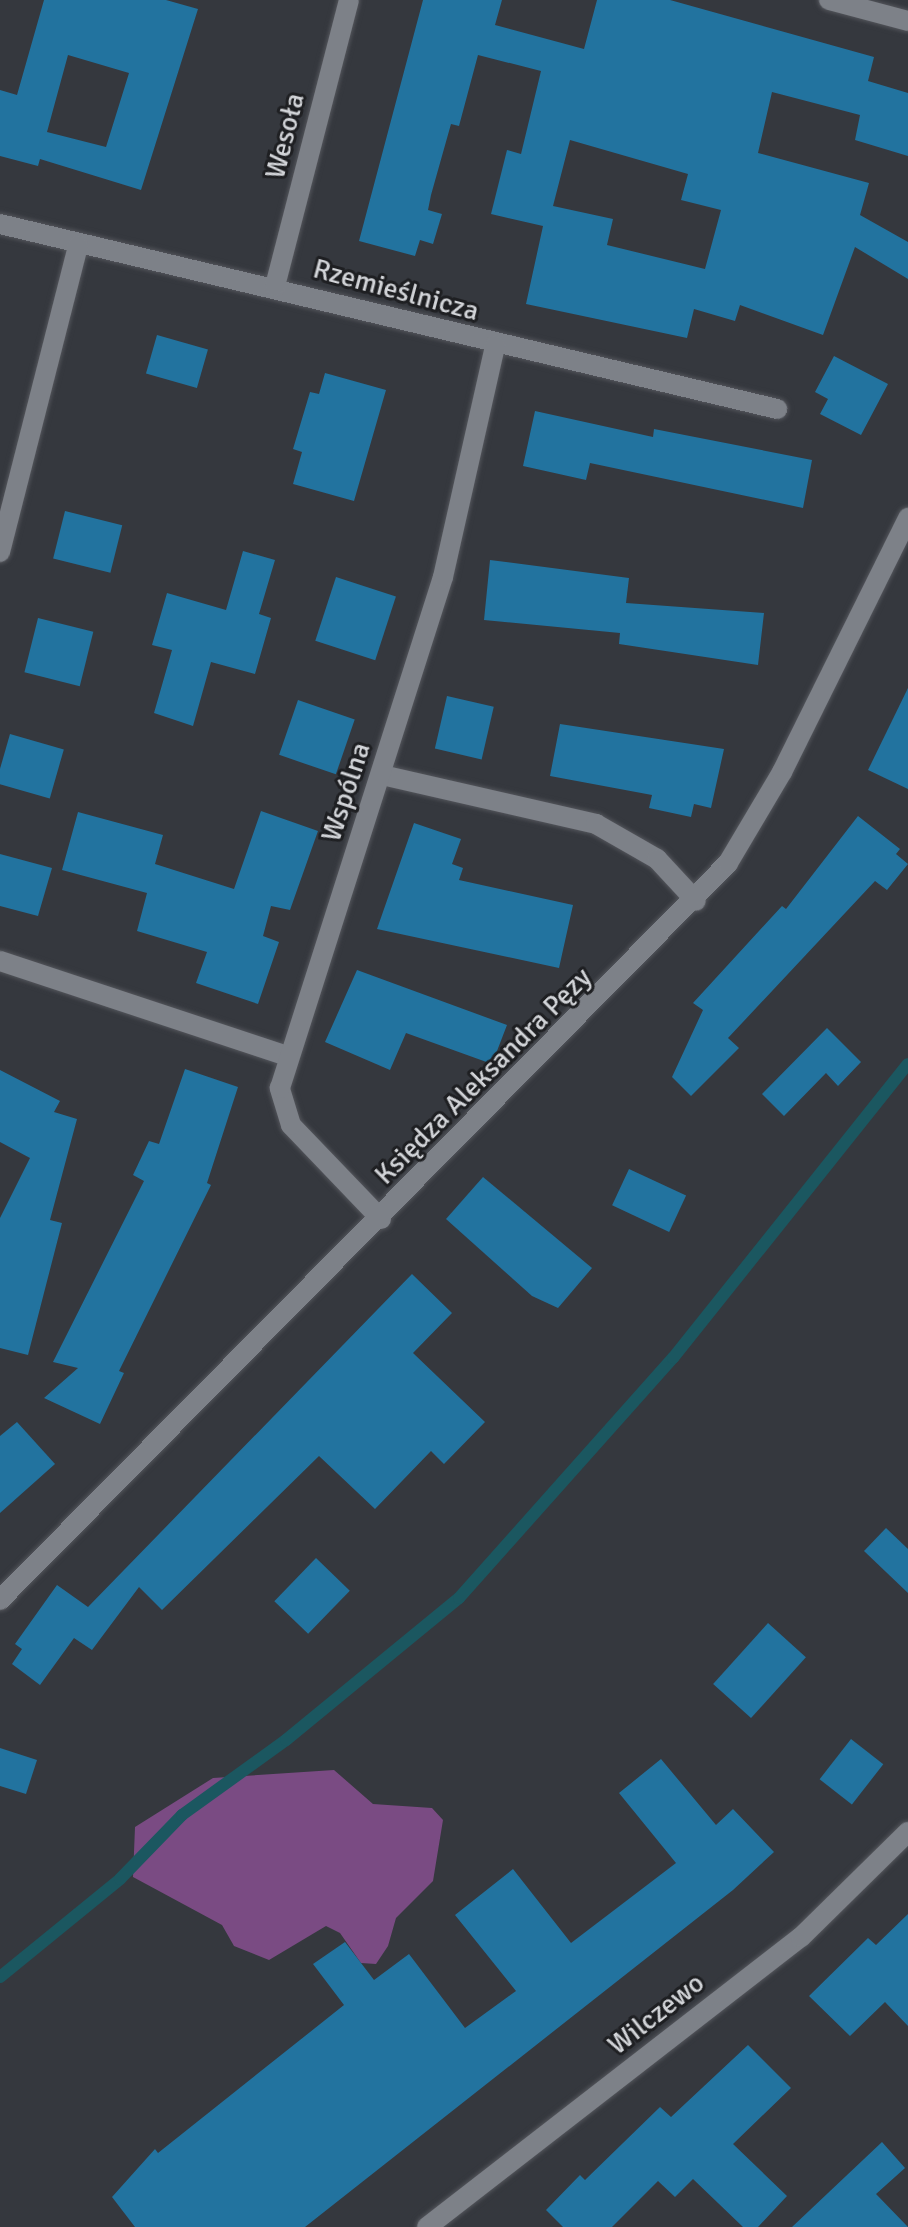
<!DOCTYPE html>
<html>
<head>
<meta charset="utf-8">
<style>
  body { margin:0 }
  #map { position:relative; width:908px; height:2227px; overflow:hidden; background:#35383e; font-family:Signika,sans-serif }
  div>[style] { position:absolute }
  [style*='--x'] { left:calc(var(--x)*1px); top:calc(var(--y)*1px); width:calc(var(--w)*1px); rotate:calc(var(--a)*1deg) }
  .forest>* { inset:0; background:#7a4b83 }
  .stream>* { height:12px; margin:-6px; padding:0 6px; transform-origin:6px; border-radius:6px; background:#1b5760 }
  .building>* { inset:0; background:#22739f; transform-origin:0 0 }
  .roads { filter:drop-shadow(0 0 2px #53555b) drop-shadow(0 0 2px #53555b) }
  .minor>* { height:20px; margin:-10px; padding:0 10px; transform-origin:10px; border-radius:10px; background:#7d8188 }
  span { translate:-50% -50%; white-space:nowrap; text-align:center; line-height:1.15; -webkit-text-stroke:6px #1e1f22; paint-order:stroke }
  .street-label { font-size:28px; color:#d2d4d8 }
</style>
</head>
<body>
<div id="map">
  <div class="forest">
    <div style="clip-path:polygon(334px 1770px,373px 1804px,432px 1808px,443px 1820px,433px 1881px,396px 1918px,388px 1946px,376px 1964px,361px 1963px,340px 1933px,326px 1926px,269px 1960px,234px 1946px,222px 1925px,133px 1877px,135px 1827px,213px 1778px)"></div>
  </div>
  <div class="stream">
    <div style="--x:0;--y:1977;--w:155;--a:-39.2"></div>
    <div style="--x:120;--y:1879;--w:89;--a:-45.9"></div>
    <div style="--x:182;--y:1815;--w:128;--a:-35.8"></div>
    <div style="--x:286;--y:1740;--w:224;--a:-39.4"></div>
    <div style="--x:459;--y:1598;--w:322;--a:-48.3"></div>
    <div style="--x:673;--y:1358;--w:376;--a:-51.4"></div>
  </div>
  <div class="building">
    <div style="clip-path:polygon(evenodd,44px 0,166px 0,198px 9px,141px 190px,40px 159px,38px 166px,0 156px,0 90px,17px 95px,44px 0,68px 55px,129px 73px,106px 147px,47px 132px,68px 55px)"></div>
    <div style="clip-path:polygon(evenodd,423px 0,502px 0,495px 25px,584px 49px,597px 0,670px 0,874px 57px,868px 81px,908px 93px,908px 156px,855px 140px,860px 115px,772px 92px,758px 153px,869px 183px,860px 215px,908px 242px,908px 279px,855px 247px,823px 335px,740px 305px,735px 321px,694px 309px,687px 338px,526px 304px,543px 226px,491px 214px,507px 150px,521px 154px,541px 71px,478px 55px,459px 126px,451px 124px,431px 195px,428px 210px,442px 214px,433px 244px,420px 240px,415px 256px,359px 241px,423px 0,570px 140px,688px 174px,681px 200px,721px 210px,705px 269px,607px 245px,613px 219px,553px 206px,570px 140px)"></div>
    <div style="left:157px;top:335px;width:53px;height:40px;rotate:16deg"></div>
    <div style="clip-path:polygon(834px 356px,888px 384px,861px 435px,820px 414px,828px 399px,815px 392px)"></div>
    <div style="clip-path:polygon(325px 373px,386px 390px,354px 501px,293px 484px,302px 452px,293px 449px,310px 392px,319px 394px)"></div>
    <div style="clip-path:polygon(535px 411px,653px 437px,654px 429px,812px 460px,803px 508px,590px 463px,586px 480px,523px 466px)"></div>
    <div style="left:65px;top:511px;width:59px;height:49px;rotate:14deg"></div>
    <div style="clip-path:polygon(243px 551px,275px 560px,259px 614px,271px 618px,255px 674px,211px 662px,193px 726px,154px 713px,172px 650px,152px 645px,167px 593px,226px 610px)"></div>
    <div style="clip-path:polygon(490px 560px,629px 578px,626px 603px,764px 613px,758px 665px,619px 644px,620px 633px,484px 620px)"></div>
    <div style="left:336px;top:577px;width:63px;height:67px;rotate:18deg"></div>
    <div style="left:38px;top:618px;width:57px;height:56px;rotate:14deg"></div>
    <div style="clip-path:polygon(908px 688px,908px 789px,868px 770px)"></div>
    <div style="left:447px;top:696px;width:48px;height:54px;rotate:13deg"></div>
    <div style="left:298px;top:700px;width:60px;height:58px;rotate:19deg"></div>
    <div style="clip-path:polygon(560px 724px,724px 749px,711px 808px,694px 804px,691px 817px,649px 808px,652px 795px,550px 776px)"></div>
    <div style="left:10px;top:734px;width:56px;height:51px;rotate:16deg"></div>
    <div style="clip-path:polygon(261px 811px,318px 831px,290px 910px,271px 906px,263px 936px,279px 942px,258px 1004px,196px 983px,207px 952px,137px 931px,147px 893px,62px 870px,78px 812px,163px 835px,155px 864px,234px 889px)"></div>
    <div style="clip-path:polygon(858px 816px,900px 849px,896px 854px,908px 864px,887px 890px,875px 881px,728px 1038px,739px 1048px,691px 1096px,672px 1077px,703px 1010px,693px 1003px,782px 906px,786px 909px)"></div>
    <div style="clip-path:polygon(414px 823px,461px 839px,452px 864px,463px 868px,459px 880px,573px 905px,559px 968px,377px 929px)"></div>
    <div style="clip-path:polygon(0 854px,52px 868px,38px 916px,0 906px)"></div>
    <div style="clip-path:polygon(357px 970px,507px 1025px,492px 1064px,406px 1033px,390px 1070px,325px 1042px)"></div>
    <div style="clip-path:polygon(827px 1028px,861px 1062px,838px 1086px,826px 1073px,784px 1116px,762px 1094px)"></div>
    <div style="clip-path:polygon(185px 1069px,238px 1087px,207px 1183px,211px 1185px,119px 1371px,124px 1373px,100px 1424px,44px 1398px,78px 1368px,53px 1362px,144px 1181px,133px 1175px,149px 1141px,159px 1144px)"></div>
    <div style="clip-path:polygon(0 1070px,60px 1101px,54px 1112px,77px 1119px,50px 1220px,62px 1223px,28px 1355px,0 1348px,0 1218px,30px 1158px,0 1142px)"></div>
    <div style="left:629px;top:1169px;width:63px;height:40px;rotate:25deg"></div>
    <div style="clip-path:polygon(483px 1177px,592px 1268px,558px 1308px,532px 1296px,446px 1219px)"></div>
    <div style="clip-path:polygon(412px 1274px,452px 1313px,413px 1353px,485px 1422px,444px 1464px,431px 1451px,375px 1509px,319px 1456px,162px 1610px,139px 1587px,92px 1650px,74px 1638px,40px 1685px,12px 1664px,22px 1649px,15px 1644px,57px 1585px,88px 1607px)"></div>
    <div style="clip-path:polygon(17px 1422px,55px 1464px,0 1513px,0 1436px)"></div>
    <div style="clip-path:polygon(886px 1528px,908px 1549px,908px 1593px,864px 1551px)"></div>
    <div style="left:316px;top:1558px;width:47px;height:60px;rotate:44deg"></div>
    <div style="left:768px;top:1623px;width:51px;height:82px;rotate:42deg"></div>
    <div style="left:851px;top:1739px;width:41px;height:51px;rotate:38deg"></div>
    <div style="clip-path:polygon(0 1748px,37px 1760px,26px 1794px,0 1786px)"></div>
    <div style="clip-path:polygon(661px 1759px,716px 1825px,733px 1809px,774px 1852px,733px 1890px,305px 2227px,135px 2227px,112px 2197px,155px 2149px,158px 2153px,344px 2005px,313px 1964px,345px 1942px,374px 1980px,409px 1954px,465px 2028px,516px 1991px,455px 1915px,513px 1869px,571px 1943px,676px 1863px,619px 1793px)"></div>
    <div style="clip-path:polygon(908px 1914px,908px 2026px,885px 2002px,850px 2036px,809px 1996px,868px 1938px,876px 1945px)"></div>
    <div style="clip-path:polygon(748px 2045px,791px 2088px,733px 2144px,787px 2196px,758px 2227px,743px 2227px,693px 2179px,675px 2197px,658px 2181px,612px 2227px,563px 2227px,546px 2210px,580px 2175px,585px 2180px,660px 2107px,671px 2117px)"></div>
    <div style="clip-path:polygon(882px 2142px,905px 2168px,876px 2194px,908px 2227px,792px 2227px)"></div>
  </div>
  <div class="roads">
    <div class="minor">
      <div style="--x:829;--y:0;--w:82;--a:14.9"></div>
      <div style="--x:0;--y:224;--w:799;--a:13.39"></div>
      <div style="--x:275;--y:286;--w:295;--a:-75.5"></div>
      <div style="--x:0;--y:552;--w:316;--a:-75.7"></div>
      <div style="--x:382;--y:775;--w:220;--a:12.9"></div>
      <div style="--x:596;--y:824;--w:70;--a:29.8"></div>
      <div style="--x:657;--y:859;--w:57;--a:47.1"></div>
      <div style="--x:0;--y:961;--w:302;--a:18.3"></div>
      <div style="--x:381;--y:1219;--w:130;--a:-133.8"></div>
      <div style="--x:291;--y:1125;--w:39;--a:-107"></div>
      <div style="--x:280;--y:1088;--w:536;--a:-72.31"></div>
      <div style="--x:443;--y:577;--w:237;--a:-77.3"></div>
      <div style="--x:0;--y:1600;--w:1036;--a:-45.35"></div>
      <div style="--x:728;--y:863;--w:106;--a:-59.3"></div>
      <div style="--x:782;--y:772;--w:284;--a:-63.6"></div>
      <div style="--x:427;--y:2227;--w:473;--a:-37.8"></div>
      <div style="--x:801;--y:1937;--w:150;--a:-44.5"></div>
    </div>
  </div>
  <div class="street-label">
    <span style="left:285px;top:136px;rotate:-76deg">Wesoła</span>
    <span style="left:396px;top:290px;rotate:15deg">Rzemieślnicza</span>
    <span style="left:346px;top:792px;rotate:-72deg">Wspólna</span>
    <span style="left:483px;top:1076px;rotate:-45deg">Księdza Aleksandra Pęzy</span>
    <span style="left:656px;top:2014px;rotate:-38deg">Wilczewo</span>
  </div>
</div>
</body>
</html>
